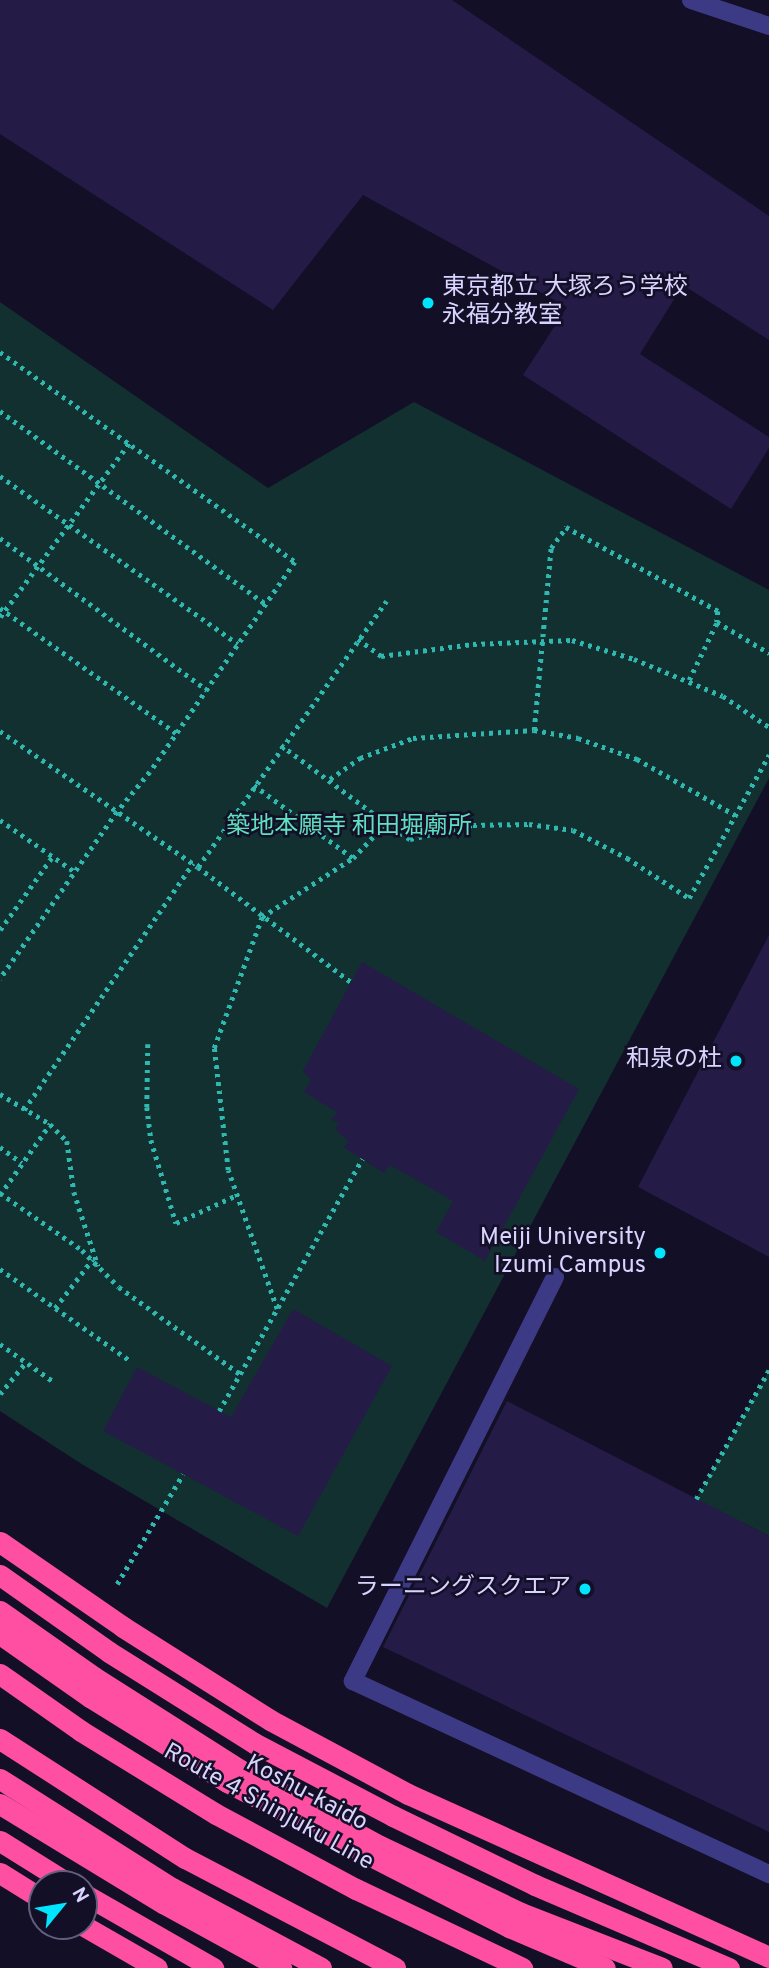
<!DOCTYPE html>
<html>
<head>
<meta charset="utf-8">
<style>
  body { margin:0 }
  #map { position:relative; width:769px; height:1968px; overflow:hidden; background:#130f26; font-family:Overpass,"Noto Sans JP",sans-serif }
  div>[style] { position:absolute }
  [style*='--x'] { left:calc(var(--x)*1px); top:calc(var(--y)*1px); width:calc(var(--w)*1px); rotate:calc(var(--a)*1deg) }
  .green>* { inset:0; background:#12302f }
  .building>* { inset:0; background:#241b47 }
  .path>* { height:4.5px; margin-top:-2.25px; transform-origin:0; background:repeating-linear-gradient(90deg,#2fb8b0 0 3.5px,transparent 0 8.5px) }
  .minor>* { height:18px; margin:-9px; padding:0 9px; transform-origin:9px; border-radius:9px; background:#3d3a85 }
  .highway>* { height:21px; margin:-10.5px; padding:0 10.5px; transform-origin:10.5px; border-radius:10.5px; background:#ff4fa3 }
  .dots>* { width:19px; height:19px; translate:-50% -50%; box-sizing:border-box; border:4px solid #130f26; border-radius:50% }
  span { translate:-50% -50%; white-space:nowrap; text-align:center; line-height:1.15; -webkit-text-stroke:5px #130f26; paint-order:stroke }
  .poi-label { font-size:24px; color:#d9d4ff }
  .left { translate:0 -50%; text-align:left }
  .right { translate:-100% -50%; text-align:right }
  .park-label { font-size:24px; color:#5fe0c0 }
  .street-label { font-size:24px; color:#d9d4ff }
  .north { position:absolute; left:28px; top:1870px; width:70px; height:70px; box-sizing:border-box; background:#130f26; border:2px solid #625e7d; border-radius:50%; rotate:60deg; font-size:19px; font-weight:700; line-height:28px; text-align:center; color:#d9d4ff }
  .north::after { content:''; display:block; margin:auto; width:24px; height:32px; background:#00e5ff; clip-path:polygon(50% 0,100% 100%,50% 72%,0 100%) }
</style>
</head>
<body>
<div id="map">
  <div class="green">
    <div style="clip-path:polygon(0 302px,268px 488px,414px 402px,769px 590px,769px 778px,327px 1608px,80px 1463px,0 1411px)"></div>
    <div style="clip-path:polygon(769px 1370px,769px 1536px,696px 1499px)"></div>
  </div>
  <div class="building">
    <div style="clip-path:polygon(0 0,452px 0,769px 216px,769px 340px,683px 285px,640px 354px,769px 437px,769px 448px,731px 509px,523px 375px,567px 307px,363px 195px,273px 310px,0 134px)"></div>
    <div style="clip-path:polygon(769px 935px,769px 1257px,638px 1187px)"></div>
    <div style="clip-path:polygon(362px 962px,579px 1089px,485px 1261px,436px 1232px,453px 1201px,390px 1165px,384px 1173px,343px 1147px,349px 1142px,335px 1129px,339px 1124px,331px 1119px,338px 1113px,304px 1092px,311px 1080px,303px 1071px)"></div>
    <div style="clip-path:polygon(293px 1309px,392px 1366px,298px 1536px,103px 1431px,137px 1367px,231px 1417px)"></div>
    <div style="clip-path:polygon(507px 1401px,769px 1536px,769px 1832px,383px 1647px)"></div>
  </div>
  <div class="path">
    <div style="--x:0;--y:352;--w:362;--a:35.4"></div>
    <div style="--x:295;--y:562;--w:255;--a:124.6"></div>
    <div style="--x:150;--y:772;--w:52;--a:129.5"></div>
    <div style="--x:117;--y:812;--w:204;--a:125"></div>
    <div style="--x:0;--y:411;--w:329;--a:36"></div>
    <div style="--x:0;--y:476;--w:291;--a:35.2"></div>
    <div style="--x:0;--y:538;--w:257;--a:36.3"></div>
    <div style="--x:0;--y:608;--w:216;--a:35.4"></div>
    <div style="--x:0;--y:617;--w:217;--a:-53.4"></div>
    <div style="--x:358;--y:639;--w:29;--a:36"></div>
    <div style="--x:381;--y:656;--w:93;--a:-7.4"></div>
    <div style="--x:473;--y:644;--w:99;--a:-2.3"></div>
    <div style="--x:572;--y:640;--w:65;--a:17"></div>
    <div style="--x:634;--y:659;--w:96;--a:22.6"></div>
    <div style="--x:723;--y:696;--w:55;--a:34"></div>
    <div style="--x:689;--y:680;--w:64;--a:-64.2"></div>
    <div style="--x:534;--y:730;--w:183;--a:-84.7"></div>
    <div style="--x:551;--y:548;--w:26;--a:-54"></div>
    <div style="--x:566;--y:527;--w:174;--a:28.9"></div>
    <div style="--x:718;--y:611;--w:11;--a:95"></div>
    <div style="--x:717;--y:622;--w:61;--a:30.8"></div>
    <div style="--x:0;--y:731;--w:240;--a:34.5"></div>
    <div style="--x:198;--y:867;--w:191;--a:36.9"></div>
    <div style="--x:281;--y:745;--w:131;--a:36.6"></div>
    <div style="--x:330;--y:779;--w:37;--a:-35"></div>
    <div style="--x:360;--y:758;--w:57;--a:-20.7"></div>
    <div style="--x:413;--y:738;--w:121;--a:-3.8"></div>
    <div style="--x:534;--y:730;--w:45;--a:10.3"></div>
    <div style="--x:578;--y:738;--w:63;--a:19.6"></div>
    <div style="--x:637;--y:759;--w:113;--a:29.7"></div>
    <div style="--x:254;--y:785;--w:123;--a:36.4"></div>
    <div style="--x:0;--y:820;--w:91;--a:34.7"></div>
    <div style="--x:198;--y:867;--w:326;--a:-54.7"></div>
    <div style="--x:0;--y:930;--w:90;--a:-54.5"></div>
    <div style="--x:148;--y:1044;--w:63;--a:90.9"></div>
    <div style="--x:147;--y:1107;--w:33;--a:83"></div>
    <div style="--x:151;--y:1140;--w:87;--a:73.2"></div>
    <div style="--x:176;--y:1223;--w:67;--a:-24.7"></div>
    <div style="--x:0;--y:1094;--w:58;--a:31"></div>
    <div style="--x:50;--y:1124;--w:24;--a:45"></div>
    <div style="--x:67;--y:1141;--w:51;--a:82.2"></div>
    <div style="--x:74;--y:1192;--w:78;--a:72"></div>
    <div style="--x:24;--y:1110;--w:299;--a:-55.6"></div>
    <div style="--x:0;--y:1147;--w:27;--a:36"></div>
    <div style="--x:0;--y:1193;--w:100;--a:34.8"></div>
    <div style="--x:82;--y:1250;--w:52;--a:45"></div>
    <div style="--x:119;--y:1287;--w:149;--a:35.7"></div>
    <div style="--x:0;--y:1195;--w:87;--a:-54.8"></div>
    <div style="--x:0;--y:1269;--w:158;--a:35.2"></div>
    <div style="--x:55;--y:1308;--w:61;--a:-52.4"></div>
    <div style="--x:277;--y:1309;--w:147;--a:-109.4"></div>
    <div style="--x:228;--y:1170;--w:123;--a:-96.5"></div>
    <div style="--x:214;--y:1048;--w:140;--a:-69.9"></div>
    <div style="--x:262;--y:917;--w:108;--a:-33"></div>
    <div style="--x:353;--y:858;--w:48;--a:-46.7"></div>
    <div style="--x:386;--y:823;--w:29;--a:34"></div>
    <div style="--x:410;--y:839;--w:65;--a:-12.5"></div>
    <div style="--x:473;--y:825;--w:56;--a:-1"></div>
    <div style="--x:529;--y:824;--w:44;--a:7.8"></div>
    <div style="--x:573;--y:830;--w:61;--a:27.4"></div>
    <div style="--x:627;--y:858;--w:74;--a:32.8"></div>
    <div style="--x:689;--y:898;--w:164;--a:-60.8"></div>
    <div style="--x:0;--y:1344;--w:66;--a:35.1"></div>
    <div style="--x:0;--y:1394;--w:41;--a:-50.9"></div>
    <div style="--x:219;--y:1411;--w:290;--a:-60.4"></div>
    <div style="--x:696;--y:1499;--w:148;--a:-60.5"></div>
    <div style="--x:117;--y:1584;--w:128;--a:-59"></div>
  </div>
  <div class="minor">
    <div style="--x:691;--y:0;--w:82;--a:18.4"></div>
    <div style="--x:555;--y:1277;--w:452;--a:116.6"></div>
    <div style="--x:353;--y:1681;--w:459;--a:24.9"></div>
  </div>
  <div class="highway">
    <div style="--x:0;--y:1542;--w:150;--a:34.6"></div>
    <div style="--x:123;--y:1627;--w:174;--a:32.3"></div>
    <div style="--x:270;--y:1720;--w:157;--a:28.2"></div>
    <div style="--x:408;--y:1794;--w:396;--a:24.3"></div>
    <div style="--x:0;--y:1575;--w:133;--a:35.2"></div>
    <div style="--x:109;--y:1652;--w:171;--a:32.1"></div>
    <div style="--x:254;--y:1743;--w:157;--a:27.7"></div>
    <div style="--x:393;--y:1816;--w:158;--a:25.9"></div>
    <div style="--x:535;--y:1885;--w:211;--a:23.2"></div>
    <div style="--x:0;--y:1611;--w:115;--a:35.1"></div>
    <div style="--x:94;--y:1677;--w:173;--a:32.5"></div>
    <div style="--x:240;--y:1770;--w:159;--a:28.5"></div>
    <div style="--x:380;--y:1846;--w:156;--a:25.4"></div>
    <div style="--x:521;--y:1913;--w:151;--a:21.3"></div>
    <div style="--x:0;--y:1634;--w:110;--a:35"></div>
    <div style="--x:90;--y:1697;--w:161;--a:31.8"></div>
    <div style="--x:227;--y:1782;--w:317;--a:27.2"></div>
    <div style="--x:509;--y:1927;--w:104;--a:23.1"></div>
    <div style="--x:0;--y:1674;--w:99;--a:35.1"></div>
    <div style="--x:81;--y:1731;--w:158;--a:31.6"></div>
    <div style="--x:216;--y:1814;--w:159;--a:28.2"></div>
    <div style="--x:356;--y:1889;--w:184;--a:25.4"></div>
    <div style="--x:0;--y:1739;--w:220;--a:32.8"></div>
    <div style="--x:185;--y:1858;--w:237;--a:27.6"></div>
    <div style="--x:0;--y:1779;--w:204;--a:32.4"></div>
    <div style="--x:172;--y:1888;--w:169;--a:28.2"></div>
    <div style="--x:0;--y:1804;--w:191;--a:31.3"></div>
    <div style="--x:163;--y:1903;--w:135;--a:28.8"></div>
    <div style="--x:0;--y:1841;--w:81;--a:31.9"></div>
    <div style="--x:0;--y:1873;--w:49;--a:31.8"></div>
    <div style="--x:84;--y:1894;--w:149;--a:29.8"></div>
    <div style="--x:84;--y:1926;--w:84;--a:29.9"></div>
  </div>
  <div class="dots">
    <div style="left:428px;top:303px;background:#00e5ff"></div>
    <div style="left:736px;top:1061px;background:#00e5ff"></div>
    <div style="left:660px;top:1253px;background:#00e5ff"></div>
    <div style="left:585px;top:1589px;background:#00e5ff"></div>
  </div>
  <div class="poi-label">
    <span class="left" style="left:442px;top:303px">東京都立 大塚ろう学校<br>永福分教室</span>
    <span class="right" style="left:722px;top:1061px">和泉の杜</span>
    <span class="right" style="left:646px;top:1253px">Meiji University<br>Izumi Campus</span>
    <span class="right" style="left:571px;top:1589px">ラーニングスクエア</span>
  </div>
  <div class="park-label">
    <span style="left:349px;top:828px">築地本願寺 和田堀廟所</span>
  </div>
  <div class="street-label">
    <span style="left:306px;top:1794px;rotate:28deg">Koshu-kaido</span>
    <span style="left:268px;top:1808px;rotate:29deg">Route 4 Shinjuku Line</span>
  </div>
  <div class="north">N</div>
</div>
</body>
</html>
